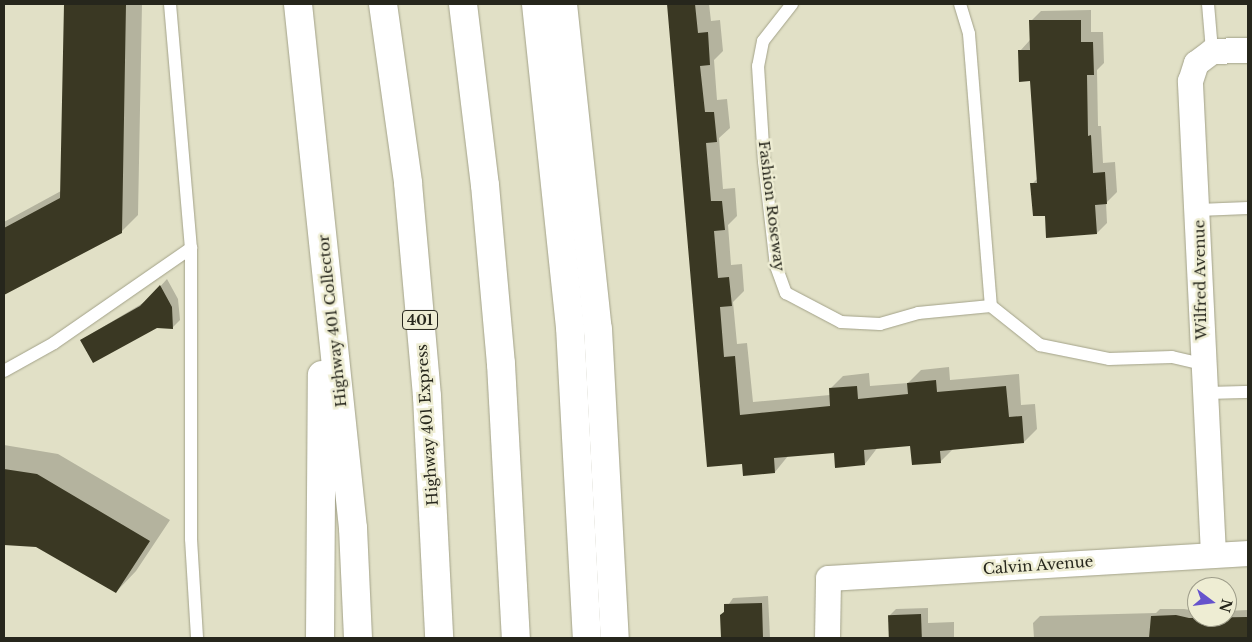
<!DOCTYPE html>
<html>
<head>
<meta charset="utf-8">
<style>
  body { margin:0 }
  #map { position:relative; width:1252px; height:642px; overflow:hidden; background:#e1e0c6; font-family:"Libre Baskerville",serif }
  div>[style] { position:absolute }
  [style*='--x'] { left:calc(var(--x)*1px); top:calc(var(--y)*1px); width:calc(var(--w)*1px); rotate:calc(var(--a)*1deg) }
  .shadow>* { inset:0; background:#0003 }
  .building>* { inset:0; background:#3a3823; transform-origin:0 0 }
  .roads { filter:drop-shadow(0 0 1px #a3a289) drop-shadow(0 0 1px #a3a289) }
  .service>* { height:12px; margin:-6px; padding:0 6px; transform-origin:6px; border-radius:6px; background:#fff }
  .minor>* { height:25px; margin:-12.5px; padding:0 12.5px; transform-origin:12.5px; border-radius:12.5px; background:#fff }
  .motorway>* { height:28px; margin:-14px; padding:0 14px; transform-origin:14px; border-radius:14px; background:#fff }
  span { translate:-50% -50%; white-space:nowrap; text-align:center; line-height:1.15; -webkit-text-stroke:5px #eeedd3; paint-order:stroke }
  .shield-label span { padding:1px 4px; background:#eeedd3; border:1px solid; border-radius:4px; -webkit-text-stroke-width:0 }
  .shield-label { font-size:14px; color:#26261c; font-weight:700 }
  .street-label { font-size:15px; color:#26261c }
  .frame { position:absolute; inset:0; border:5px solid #26261c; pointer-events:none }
  .north { position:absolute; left:1187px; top:577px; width:50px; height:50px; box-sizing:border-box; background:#eeedd3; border:1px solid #9e9d8a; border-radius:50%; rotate:105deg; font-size:14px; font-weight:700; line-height:20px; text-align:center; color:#26261c }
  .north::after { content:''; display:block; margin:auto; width:18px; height:22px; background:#6553cc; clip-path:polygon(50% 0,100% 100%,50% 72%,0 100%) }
</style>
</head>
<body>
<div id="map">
  <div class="shadow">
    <div style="clip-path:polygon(65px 4px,142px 4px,138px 215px,121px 232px,4px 294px,4px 222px,61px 191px)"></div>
    <div style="clip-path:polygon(668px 4px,709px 4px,711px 21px,720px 20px,723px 51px,714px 60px,717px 100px,727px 99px,730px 128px,719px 138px,723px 189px,735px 188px,737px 216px,728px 225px,731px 265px,742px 264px,744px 291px,733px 302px,737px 344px,747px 343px,753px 402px,830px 395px,830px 389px,843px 376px,869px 373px,870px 386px,908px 383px,921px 370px,949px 367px,950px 380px,1019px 374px,1021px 405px,1035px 404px,1037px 429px,1024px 442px,954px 448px,941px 461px,911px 444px,878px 447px,865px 464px,835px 452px,788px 456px,775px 472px,743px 462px,709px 465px)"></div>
    <div style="clip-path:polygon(1091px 10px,1091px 32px,1103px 32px,1104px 63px,1097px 70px,1098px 126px,1101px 126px,1103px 163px,1115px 162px,1117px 192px,1106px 203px,1107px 223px,1097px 233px,1046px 214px,1032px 184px,1038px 178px,1032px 80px,1020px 51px,1030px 40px,1031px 21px,1041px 11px)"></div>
    <div style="clip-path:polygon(1248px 113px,1248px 161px,1247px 114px)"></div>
    <div style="clip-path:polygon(167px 279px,178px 299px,180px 320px,173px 327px,156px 326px,81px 340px,148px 300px)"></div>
    <div style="clip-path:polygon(4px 445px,58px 454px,170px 520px,136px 571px,116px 592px,36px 546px,4px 544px)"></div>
    <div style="clip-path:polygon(768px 596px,770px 638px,722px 638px,721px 616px,733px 598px)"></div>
    <div style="clip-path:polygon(928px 608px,928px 623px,954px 622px,954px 638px,890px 638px,889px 616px,896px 609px)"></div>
    <div style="clip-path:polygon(1160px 609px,1184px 609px,1197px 611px,1197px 617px,1227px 617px,1227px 611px,1248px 610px,1248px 638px,1034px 638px,1033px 623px,1040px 616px,1156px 613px)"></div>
  </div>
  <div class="building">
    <div style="clip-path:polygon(64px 4px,126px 4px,122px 233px,4px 295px,4px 228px,60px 198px)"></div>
    <div style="clip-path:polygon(667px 4px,695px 4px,698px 33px,708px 32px,710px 65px,700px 66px,705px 112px,714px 112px,717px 142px,706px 143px,711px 201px,722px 201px,725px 230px,714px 231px,718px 278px,729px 277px,732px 306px,720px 307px,724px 357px,735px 356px,740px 415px,830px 406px,829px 388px,857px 386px,858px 399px,908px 394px,907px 383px,936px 380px,937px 392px,1006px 386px,1009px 417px,1022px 416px,1024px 443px,940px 451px,941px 463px,912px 465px,910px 446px,864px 450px,865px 465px,835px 468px,834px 453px,774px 458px,775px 473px,743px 476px,742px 464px,707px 467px)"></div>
    <div style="clip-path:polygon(1029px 20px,1081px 20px,1081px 42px,1093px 42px,1094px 75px,1087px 75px,1088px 136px,1091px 135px,1093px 173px,1105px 172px,1107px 204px,1095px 205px,1097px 234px,1046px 238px,1045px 216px,1033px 216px,1030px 183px,1037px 183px,1030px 81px,1019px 82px,1018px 50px,1030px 50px)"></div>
    <div style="clip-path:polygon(160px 285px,172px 307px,173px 329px,157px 328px,93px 363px,80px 340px,140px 306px)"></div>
    <div style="clip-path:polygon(4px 469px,37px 474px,150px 541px,116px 593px,36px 547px,4px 545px)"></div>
    <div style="clip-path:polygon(762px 603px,763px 638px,721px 638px,720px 615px,724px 612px,724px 604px)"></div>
    <div style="left:921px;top:614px;width:24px;height:33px;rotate:88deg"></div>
    <div style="clip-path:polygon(1176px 615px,1189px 618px,1247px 617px,1248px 638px,1149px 638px,1151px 616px)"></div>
  </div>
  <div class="roads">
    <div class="service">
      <div style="--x:170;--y:4;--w:245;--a:85.1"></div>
      <div style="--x:191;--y:248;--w:291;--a:90"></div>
      <div style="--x:191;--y:539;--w:99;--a:86.5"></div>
      <div style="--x:792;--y:4;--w:47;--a:128.1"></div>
      <div style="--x:763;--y:41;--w:25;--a:101"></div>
      <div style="--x:758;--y:66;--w:95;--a:86.4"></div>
      <div style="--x:764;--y:161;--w:106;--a:83.5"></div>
      <div style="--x:776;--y:266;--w:29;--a:70"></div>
      <div style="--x:786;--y:293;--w:62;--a:27.8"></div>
      <div style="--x:841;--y:322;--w:39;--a:3"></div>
      <div style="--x:880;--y:324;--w:40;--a:-16"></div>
      <div style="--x:918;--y:313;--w:73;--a:-5.5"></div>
      <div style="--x:991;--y:306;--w:63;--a:38.5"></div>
      <div style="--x:1040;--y:345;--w:70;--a:11.5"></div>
      <div style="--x:1109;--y:359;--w:63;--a:-1.8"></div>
      <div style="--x:1172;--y:357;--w:31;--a:13"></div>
      <div style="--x:960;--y:4;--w:31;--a:73"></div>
      <div style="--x:969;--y:34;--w:273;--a:85.4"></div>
      <div style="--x:1208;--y:4;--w:47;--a:85.1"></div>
      <div style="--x:1198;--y:210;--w:50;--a:-2.3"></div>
      <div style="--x:4;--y:371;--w:57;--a:-29.2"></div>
      <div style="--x:54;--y:343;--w:167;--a:-34.7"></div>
      <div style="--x:1203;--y:393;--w:45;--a:-1.3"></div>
    </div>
    <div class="minor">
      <div style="--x:1213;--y:554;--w:474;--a:-92.8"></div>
      <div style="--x:1190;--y:81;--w:19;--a:-72"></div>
      <div style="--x:1196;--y:63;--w:20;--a:-37"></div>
      <div style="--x:1212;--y:51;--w:36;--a:-2"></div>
      <div style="--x:827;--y:638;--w:60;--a:-89"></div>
      <div style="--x:828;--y:578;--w:421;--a:-3.4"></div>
    </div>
    <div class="motorway">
      <div style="--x:298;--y:4;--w:527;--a:84.01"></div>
      <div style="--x:353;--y:528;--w:110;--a:87.4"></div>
      <div style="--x:383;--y:4;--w:181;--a:82"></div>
      <div style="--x:408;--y:183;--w:215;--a:84.9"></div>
      <div style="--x:427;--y:397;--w:241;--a:87.1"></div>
      <div style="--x:463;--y:4;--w:182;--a:83.1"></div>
      <div style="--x:485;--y:185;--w:180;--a:84.9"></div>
      <div style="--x:501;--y:364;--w:274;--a:86.9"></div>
      <div style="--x:536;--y:4;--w:325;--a:84"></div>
      <div style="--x:570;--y:327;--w:311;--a:86.9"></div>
      <div style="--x:563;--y:4;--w:327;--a:83.9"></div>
      <div style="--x:598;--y:329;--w:309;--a:86.9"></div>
      <div style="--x:320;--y:638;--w:263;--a:-89.6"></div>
    </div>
  </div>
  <div class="shield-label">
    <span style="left:420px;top:320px">401</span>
  </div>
  <div class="street-label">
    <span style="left:772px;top:206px;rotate:83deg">Fashion Roseway</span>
    <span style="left:1200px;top:280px;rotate:-91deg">Wilfred Avenue</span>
    <span style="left:332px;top:321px;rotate:-96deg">Highway 401 Collector</span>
    <span style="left:427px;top:425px;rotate:-94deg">Highway 401 Express</span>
    <span style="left:1038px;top:565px;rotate:-4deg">Calvin Avenue</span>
  </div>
  <div class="frame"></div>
  <div class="north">N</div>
</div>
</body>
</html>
